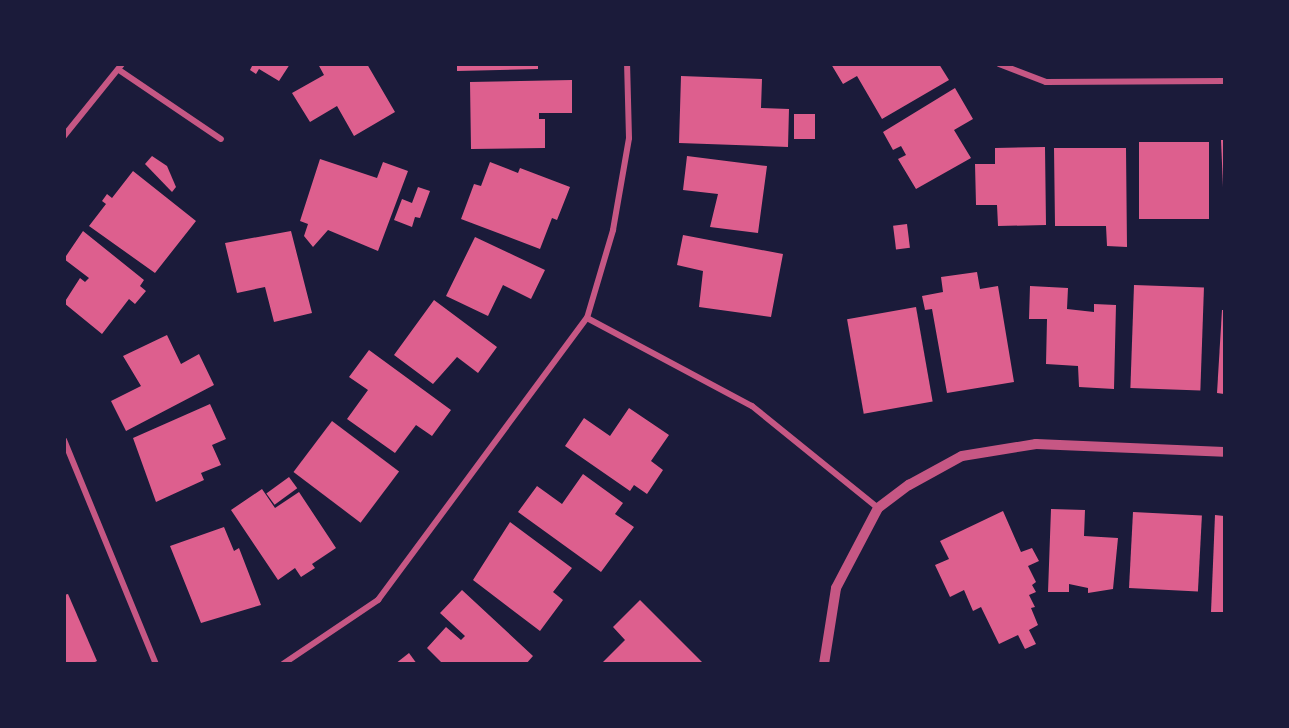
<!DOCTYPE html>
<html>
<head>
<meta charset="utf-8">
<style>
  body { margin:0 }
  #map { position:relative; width:1289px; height:728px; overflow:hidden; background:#1b1b3a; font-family:"Libre Baskerville",serif }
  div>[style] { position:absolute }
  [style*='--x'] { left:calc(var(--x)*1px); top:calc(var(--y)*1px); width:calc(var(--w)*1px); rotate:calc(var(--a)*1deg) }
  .building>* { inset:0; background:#dd5f8e; transform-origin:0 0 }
  .minor>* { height:6px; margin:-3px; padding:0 3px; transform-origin:3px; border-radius:3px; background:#c65784 }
  .tertiary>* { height:10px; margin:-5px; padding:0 5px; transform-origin:5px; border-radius:5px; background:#c65784 }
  span { translate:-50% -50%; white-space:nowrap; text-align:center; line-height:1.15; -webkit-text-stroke:4.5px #1b1b3a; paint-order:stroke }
  .frame { position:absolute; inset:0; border:66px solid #1b1b3a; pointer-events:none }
</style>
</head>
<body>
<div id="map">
  <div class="building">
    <div style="clip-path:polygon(253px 64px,290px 64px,279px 81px,259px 69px,256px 74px,250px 70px)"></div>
    <div style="clip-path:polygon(318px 64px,367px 64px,395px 112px,354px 136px,337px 106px,310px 122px,292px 93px,324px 75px)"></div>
    <div style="clip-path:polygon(457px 64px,538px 64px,538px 69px,457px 71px)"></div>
    <div style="clip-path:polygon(831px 64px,939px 64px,949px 80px,882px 119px,857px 76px,843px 84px)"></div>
    <div style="clip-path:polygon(681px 76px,762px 79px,761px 108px,789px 109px,788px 147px,679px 143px)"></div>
    <div style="clip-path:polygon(572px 80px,572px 113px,539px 113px,539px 119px,545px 119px,545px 148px,471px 149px,470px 82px)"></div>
    <div style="clip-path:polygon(955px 88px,973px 119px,954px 130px,971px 158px,916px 189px,898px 159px,906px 155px,901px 146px,893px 150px,883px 132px)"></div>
    <div style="left:794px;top:114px;width:21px;height:25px"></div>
    <div style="clip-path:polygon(1221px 140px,1224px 140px,1224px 187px,1223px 187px)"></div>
    <div style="left:1139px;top:142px;width:70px;height:77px"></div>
    <div style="clip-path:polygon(1045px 147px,1046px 225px,998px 226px,997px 205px,976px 205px,975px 164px,995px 164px,995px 148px)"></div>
    <div style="clip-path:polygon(1054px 148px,1126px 148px,1127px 247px,1107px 246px,1106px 226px,1055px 226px)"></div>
    <div style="clip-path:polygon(152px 156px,167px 166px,176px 187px,172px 192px,145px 164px)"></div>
    <div style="clip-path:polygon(687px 156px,767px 166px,758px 233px,710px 227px,718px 194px,683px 190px)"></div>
    <div style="clip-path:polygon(320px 159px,377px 178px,383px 162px,408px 171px,378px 251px,328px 230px,313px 247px,304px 236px,308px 224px,300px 221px)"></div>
    <div style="clip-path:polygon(490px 162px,518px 173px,520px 168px,570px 187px,557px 220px,552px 218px,540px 249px,461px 219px,474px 184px,481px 186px)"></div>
    <div style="clip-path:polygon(133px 171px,196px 221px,155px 273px,89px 226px,106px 204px,102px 201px,107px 194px,112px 198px)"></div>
    <div style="clip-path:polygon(418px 187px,430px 191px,420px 218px,415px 217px,412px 227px,394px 220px,402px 199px,412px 203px)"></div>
    <div style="left:907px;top:224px;width:24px;height:14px;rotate:83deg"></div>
    <div style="clip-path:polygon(83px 231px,144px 280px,140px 286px,146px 291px,135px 304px,129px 299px,102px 334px,64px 303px,80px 278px,85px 282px,89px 278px,64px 259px)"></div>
    <div style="clip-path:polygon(291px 231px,312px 313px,274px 322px,265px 287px,237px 293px,225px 243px)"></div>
    <div style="clip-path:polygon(683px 235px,783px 254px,771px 317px,699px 307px,703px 271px,677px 265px)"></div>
    <div style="clip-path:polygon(475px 237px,545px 270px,531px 299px,503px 285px,488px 316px,446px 296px)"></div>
    <div style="clip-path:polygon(977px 272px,980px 289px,998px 286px,1014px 382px,947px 393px,932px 309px,925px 310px,922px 296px,943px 292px,941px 277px)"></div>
    <div style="left:1134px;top:285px;width:70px;height:103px;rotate:2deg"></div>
    <div style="clip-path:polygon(1030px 286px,1068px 288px,1067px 309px,1094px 312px,1094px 304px,1116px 305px,1114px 389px,1079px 387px,1078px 366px,1046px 364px,1047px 319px,1029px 319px)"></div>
    <div style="clip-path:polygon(434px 300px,497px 347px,478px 373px,457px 357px,433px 384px,394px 355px)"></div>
    <div style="left:916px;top:307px;width:96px;height:70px;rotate:80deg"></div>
    <div style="clip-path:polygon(1222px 310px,1224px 310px,1224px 394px,1217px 393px)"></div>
    <div style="clip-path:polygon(167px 335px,181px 364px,199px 354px,214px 385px,126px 431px,111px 401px,141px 386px,123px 356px)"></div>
    <div style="clip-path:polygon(369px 350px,451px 410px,432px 436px,416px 425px,395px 453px,347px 419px,368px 390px,349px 377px)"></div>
    <div style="clip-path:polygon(210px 404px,226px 439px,212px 445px,221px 465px,201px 473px,204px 480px,156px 502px,133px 438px)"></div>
    <div style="clip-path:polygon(629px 408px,669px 435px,651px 461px,663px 470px,647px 494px,634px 485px,630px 491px,565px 446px,584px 418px,610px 436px)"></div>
    <div style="left:332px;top:421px;width:84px;height:64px;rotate:37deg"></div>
    <div style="clip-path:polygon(583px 474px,623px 503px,615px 514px,634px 527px,601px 572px,518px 512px,537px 486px,562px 504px)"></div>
    <div style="left:289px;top:477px;width:14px;height:28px;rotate:54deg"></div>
    <div style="clip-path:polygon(262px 489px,275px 508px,299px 492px,336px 548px,312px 564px,315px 568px,301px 577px,295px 568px,278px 580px,231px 510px)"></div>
    <div style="clip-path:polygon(1051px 509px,1085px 510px,1084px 536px,1118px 538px,1113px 589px,1088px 593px,1088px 588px,1069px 584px,1069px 592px,1048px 592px)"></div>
    <div style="clip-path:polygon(1003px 511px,1021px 552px,1032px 548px,1039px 561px,1028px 566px,1036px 582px,1032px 585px,1036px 592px,1029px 595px,1035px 607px,1031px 608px,1038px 625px,1029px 630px,1036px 644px,1025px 649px,1018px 635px,999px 644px,981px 607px,973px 611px,964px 590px,950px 597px,935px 565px,949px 559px,940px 541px)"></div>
    <div style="left:1133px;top:512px;width:69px;height:76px;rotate:3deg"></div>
    <div style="clip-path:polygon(1215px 515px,1224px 516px,1224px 612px,1211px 612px)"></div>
    <div style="clip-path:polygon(510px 522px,572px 568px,553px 592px,563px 600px,540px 631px,473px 580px)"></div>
    <div style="clip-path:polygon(224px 527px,234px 551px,239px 548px,261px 605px,201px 623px,170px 546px)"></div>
    <div style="clip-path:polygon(462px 590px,533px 656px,526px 664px,443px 664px,427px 648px,446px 627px,461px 640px,465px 636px,440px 613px)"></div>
    <div style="clip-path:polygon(68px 594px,97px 661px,91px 664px,64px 664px,64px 595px)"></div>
    <div style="clip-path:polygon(640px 600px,704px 664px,601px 664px,625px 640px,613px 627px)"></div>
    <div style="clip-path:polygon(409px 653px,417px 664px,395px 664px)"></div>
  </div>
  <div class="minor">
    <div style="--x:999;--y:64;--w:50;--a:21"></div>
    <div style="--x:1046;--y:82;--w:178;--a:-0.3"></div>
    <div style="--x:119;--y:70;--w:123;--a:34.1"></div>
    <div style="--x:64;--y:136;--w:92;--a:-51.1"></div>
    <div style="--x:587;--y:318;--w:187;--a:28.1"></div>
    <div style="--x:752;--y:406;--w:162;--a:39"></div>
    <div style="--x:64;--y:440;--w:242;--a:67.7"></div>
    <div style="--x:283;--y:664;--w:115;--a:-34"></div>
    <div style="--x:378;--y:600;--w:351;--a:-53.5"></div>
    <div style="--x:587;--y:318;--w:92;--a:-73.5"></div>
    <div style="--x:613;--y:230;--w:93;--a:-80.1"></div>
    <div style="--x:629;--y:138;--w:74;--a:-91.5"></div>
  </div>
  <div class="tertiary">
    <div style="--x:824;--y:664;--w:77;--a:-81"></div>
    <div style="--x:836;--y:588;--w:90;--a:-62.3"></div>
    <div style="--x:878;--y:508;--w:39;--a:-37"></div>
    <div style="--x:909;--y:485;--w:60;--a:-28.7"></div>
    <div style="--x:962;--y:456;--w:75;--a:-9.2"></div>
    <div style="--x:1036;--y:444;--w:188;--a:2.4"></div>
  </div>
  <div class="frame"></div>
</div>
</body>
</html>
